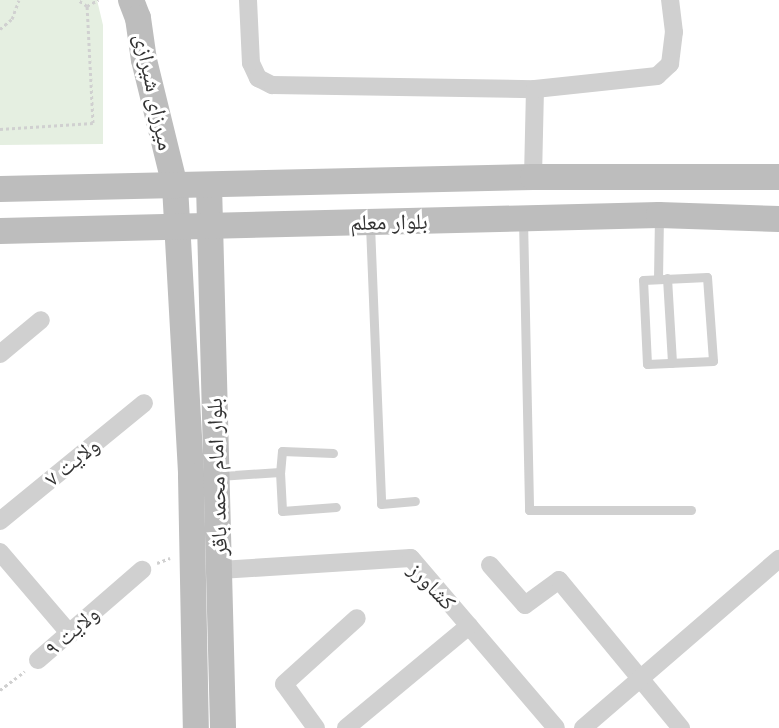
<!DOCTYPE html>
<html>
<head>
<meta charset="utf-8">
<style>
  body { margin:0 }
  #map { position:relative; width:779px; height:728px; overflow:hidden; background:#fff; font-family:Mulish,"Noto Naskh Arabic",sans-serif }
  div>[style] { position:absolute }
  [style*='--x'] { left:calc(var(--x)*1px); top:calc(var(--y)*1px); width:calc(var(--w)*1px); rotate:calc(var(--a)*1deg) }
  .green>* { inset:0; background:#e5efe1 }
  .path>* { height:3px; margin-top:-1.5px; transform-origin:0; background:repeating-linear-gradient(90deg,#d0d0d0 0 3px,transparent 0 6px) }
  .lane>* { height:9px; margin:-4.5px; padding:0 4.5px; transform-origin:4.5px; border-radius:4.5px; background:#d0d0d0 }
  .street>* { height:18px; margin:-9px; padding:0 9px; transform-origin:9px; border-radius:9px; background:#d0d0d0 }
  .secondary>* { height:26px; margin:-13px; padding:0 13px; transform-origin:13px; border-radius:13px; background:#bdbdbd }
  span { translate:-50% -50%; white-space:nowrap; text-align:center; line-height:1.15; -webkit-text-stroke:6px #fff; paint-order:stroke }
  .street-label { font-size:22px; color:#333 }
</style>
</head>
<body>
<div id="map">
  <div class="green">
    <div style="clip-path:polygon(0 0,97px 0,103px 25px,103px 144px,0 145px)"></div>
  </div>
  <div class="path">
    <div style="--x:87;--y:6;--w:13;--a:-29"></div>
    <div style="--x:0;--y:29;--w:16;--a:-40"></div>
    <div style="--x:12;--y:19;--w:20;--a:-70"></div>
    <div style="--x:0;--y:129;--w:93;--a:-3.7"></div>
    <div style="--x:93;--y:123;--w:117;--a:-92.9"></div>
    <div style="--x:87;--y:6;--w:11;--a:-146"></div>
    <div style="--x:157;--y:563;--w:14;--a:-21"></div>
    <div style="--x:0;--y:690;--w:31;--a:-37"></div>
  </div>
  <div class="lane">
    <div style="--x:523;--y:219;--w:291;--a:88.8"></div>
    <div style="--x:529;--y:510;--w:162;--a:0"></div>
    <div style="--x:370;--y:225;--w:279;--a:87.7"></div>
    <div style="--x:381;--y:504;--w:34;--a:-5"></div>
    <div style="--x:707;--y:277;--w:84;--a:85.9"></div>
    <div style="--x:713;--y:361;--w:66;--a:177.4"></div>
    <div style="--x:647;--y:364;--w:84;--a:-92.7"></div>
    <div style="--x:643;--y:280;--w:64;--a:-2.7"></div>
    <div style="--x:667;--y:278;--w:85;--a:86.6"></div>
    <div style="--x:658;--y:279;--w:61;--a:-89.1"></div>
    <div style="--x:333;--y:453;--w:51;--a:-177.8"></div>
    <div style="--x:282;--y:451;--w:21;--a:95"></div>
    <div style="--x:280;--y:472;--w:39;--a:87"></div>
    <div style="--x:282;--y:511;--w:54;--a:-4.2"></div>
    <div style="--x:219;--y:476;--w:61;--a:-3.8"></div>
  </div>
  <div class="street">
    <div style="--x:248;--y:0;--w:63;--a:87.3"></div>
    <div style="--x:251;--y:63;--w:17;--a:65"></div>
    <div style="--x:258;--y:78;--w:16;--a:27"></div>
    <div style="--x:272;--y:85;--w:263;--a:0.9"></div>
    <div style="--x:533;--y:177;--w:88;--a:-88.7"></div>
    <div style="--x:535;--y:89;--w:123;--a:-6.1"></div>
    <div style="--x:657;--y:76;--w:18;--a:-43"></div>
    <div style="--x:670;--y:64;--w:32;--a:-83"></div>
    <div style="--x:674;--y:32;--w:32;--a:-97"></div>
    <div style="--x:0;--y:354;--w:53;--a:-39.7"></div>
    <div style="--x:0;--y:521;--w:186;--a:-39.3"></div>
    <div style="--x:0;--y:552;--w:108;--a:49.5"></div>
    <div style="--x:490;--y:565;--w:53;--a:48.8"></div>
    <div style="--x:525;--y:605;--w:42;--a:-36.3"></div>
    <div style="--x:559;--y:580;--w:192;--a:50.5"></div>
    <div style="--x:220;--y:570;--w:191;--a:-3.6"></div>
    <div style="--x:411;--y:558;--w:223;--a:49.5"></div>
    <div style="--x:38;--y:660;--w:138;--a:-40.9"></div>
    <div style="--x:316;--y:728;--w:54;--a:-126"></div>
    <div style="--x:284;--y:684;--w:98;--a:-42.1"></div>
    <div style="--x:346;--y:728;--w:160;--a:-39.7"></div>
    <div style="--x:583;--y:728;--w:259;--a:-40.8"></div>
  </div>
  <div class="secondary">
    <div style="--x:131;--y:0;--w:19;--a:69"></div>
    <div style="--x:138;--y:18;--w:42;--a:81.9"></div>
    <div style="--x:144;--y:60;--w:130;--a:76.2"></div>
    <div style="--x:175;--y:186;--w:290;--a:86.8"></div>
    <div style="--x:191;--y:476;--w:252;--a:88.9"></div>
    <div style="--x:209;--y:185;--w:543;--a:88.52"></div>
    <div style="--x:0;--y:189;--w:533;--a:-1.29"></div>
    <div style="--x:533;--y:177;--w:246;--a:0"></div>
    <div style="--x:0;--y:231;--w:659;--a:-1.39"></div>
    <div style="--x:659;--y:215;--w:120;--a:1.9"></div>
  </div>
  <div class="street-label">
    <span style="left:154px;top:92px;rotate:78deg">میرزای شیرازی</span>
    <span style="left:389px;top:222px;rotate:-1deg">بلوار معلم</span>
    <span style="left:72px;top:462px;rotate:-39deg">ولایت ۷</span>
    <span style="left:217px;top:477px;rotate:-92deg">بلوار امام محمد باقر</span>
    <span style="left:432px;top:586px;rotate:46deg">کشاورز</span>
    <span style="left:72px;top:631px;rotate:-41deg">ولایت ۹</span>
  </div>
</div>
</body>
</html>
